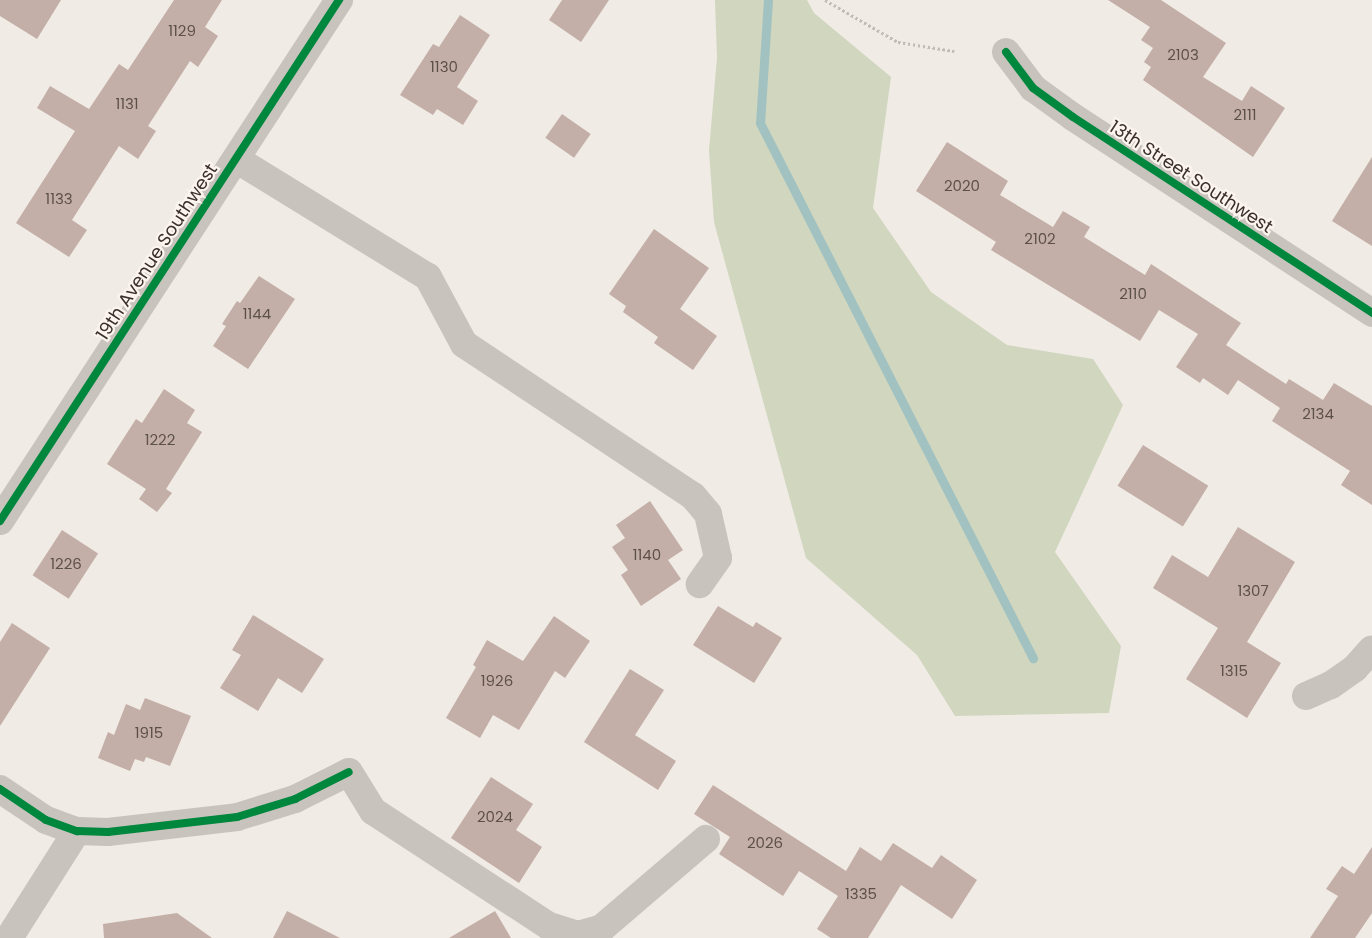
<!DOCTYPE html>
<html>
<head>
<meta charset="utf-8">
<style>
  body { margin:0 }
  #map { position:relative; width:1372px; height:938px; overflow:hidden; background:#f0ebe5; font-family:Poppins,sans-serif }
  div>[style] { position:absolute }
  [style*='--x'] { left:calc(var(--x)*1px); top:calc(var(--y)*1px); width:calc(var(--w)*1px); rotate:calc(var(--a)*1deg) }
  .green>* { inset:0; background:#d1d6bf }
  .stream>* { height:9px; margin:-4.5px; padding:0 4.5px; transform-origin:4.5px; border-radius:4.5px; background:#a1c2c1 }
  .building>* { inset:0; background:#c3afa7; transform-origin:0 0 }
  .path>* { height:3px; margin-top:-1.5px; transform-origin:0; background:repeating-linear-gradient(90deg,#c2bbb6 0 2.5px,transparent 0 5px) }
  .minor>* { height:28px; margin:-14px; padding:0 14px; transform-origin:14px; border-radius:14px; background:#c9c3be }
  .cycleway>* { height:8px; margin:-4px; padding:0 4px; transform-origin:4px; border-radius:4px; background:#00873e }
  span { translate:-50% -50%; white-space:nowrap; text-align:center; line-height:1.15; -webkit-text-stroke:4.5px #fbf5ee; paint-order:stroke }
  .number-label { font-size:15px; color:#5d504a }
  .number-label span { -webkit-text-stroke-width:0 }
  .street-label { font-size:18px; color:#3b302b }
</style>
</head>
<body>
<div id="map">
  <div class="green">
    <div style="clip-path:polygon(715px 0,807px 0,814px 13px,891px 77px,873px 208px,931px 292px,1007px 345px,1093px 359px,1123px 405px,1055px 552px,1121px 646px,1109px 713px,955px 716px,917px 655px,806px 558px,714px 222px,709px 150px,717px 58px)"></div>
  </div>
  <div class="stream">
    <div style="--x:768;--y:0;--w:123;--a:93.7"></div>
    <div style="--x:760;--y:123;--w:601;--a:62.97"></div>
  </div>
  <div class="building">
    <div style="clip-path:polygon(0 0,61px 0,37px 39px,0 16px)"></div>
    <div style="clip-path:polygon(174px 0,222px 0,205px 27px,218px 36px,198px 67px,190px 61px,148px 126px,156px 131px,138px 159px,119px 146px,72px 220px,87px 230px,69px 257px,16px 223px,75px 131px,37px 108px,50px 86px,89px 109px,119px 64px,128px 70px)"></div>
    <div style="clip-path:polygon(562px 0,609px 0,581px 42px,549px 20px)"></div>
    <div style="clip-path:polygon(1108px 0,1161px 0,1226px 43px,1203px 77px,1242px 101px,1251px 86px,1285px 108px,1253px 157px,1143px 80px,1151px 67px,1144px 62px,1153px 48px,1141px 40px,1150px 27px)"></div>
    <div style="clip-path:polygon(460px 15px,490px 35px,457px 87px,478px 101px,463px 125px,437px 109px,433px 115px,400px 95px,433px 44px,439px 47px)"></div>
    <div style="left:562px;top:114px;width:35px;height:29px;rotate:35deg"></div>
    <div style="clip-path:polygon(947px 142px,1008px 181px,1000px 195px,1053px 227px,1063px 211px,1090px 227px,1084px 237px,1145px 275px,1151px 264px,1241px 323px,1226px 345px,1286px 384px,1289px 379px,1323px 400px,1334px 383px,1372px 406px,1372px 505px,1341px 485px,1350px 471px,1272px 421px,1280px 408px,1238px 380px,1228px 395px,1203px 378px,1200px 383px,1176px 367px,1198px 334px,1159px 310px,1140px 341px,991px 250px,996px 242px,916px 191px)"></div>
    <div style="clip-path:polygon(1372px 157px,1372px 246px,1332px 221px)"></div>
    <div style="clip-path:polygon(654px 229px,709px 268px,680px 309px,717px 336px,693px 370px,654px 343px,658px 337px,623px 312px,626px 306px,609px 294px)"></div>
    <div style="clip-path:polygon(259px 276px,295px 299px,248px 369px,213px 346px,226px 326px,222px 324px,237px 301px,240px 303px)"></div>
    <div style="clip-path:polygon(164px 389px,195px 410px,187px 423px,202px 432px,166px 489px,172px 493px,157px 512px,139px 499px,146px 489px,107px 464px,136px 419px,142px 423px)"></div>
    <div style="left:1143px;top:445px;width:77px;height:48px;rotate:32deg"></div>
    <div style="clip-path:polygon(650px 501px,683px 550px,668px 560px,681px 579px,641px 606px,621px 575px,628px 570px,612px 547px,625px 538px,616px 525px)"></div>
    <div style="clip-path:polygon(1238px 527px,1295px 562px,1247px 642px,1281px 663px,1247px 718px,1186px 679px,1218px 628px,1153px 588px,1172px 555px,1208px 577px)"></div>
    <div style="left:62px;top:530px;width:43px;height:54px;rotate:33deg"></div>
    <div style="clip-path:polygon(718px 606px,753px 627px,756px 622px,782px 638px,754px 683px,693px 645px)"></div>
    <div style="clip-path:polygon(253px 615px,324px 659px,302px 693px,278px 678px,258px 711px,220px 688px,241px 655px,232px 650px)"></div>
    <div style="clip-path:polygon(554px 616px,590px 641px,565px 678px,555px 671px,519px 730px,493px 715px,480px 738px,446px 718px,476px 667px,473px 665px,487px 640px,523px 661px)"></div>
    <div style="clip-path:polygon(12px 623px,50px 648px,0 726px,0 642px)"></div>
    <div style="clip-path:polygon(630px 669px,664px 690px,635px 735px,676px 761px,658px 790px,584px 742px)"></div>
    <div style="clip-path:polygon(145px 698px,191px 716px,170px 766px,146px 757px,144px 762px,135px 759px,130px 771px,98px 758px,108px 732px,114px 735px,126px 704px,140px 710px)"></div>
    <div style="clip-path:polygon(491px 777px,533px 804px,516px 830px,542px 847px,519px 883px,451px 838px)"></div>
    <div style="clip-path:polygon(713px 785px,846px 871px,860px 847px,881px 861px,893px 843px,932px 868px,941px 855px,977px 880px,952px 919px,901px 885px,868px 938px,831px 938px,817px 929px,838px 896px,799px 871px,783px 896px,719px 854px,730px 837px,694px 814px)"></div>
    <div style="clip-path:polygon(1372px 847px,1372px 913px,1355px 938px,1310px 938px,1338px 896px,1326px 889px,1342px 866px,1354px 874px)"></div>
    <div style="clip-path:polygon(287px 911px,340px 938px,273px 938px)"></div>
    <div style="clip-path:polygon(495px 911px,511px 938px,449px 938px)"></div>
    <div style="clip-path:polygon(177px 913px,212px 938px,104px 938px,103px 924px)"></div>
  </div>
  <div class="path">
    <div style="--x:825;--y:0;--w:84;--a:29.9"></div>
    <div style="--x:898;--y:42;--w:57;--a:9.1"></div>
  </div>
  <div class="minor">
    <div style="--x:1006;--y:52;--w:45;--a:53.1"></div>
    <div style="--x:1033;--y:88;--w:49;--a:35.9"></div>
    <div style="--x:1073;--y:117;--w:358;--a:33.2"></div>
    <div style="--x:236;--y:159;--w:225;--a:31.6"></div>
    <div style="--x:428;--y:277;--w:76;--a:61.8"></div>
    <div style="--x:464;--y:344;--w:275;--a:33.6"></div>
    <div style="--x:693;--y:496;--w:23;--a:50"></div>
    <div style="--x:708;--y:514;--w:45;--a:77.2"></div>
    <div style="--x:718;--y:558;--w:32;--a:125"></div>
    <div style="--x:0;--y:521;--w:622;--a:-56.95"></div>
    <div style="--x:1306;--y:696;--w:27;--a:-24"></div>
    <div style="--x:1331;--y:685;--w:29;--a:-35"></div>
    <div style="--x:1355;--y:668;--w:25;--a:-48"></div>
    <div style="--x:0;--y:789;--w:55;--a:34"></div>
    <div style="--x:46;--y:820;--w:33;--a:20"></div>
    <div style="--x:77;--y:831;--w:31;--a:2"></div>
    <div style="--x:108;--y:832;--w:130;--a:-6.6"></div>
    <div style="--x:237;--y:817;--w:61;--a:-17.2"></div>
    <div style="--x:295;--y:799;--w:60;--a:-26.6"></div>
    <div style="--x:349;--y:772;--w:46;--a:58.4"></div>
    <div style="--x:373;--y:811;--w:210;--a:33.2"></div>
    <div style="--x:549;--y:926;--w:30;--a:17"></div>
    <div style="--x:578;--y:935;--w:25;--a:-16"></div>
    <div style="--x:602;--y:928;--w:137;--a:-40.6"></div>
    <div style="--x:9;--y:938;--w:127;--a:-57.6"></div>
  </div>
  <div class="cycleway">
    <div style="--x:1006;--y:52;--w:45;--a:53.1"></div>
    <div style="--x:1033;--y:88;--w:49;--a:35.9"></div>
    <div style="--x:1073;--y:117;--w:358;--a:33.2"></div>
    <div style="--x:0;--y:521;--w:622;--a:-56.95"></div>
    <div style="--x:0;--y:789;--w:55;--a:34"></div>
    <div style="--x:46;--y:820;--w:33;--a:20"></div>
    <div style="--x:77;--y:831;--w:31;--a:2"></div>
    <div style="--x:108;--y:832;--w:130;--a:-6.6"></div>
    <div style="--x:237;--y:817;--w:61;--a:-17.2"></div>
    <div style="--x:295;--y:799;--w:60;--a:-26.6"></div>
  </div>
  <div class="number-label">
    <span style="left:182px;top:31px">1129</span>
    <span style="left:1183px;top:55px">2103</span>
    <span style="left:444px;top:67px">1130</span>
    <span style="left:127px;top:104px">1131</span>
    <span style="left:1245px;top:115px">2111</span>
    <span style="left:962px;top:186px">2020</span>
    <span style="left:59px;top:199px">1133</span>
    <span style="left:1040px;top:239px">2102</span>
    <span style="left:1133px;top:294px">2110</span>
    <span style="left:257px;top:314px">1144</span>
    <span style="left:1318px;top:414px">2134</span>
    <span style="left:160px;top:440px">1222</span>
    <span style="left:647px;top:555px">1140</span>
    <span style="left:66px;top:564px">1226</span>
    <span style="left:1253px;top:591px">1307</span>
    <span style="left:1234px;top:671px">1315</span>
    <span style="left:497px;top:681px">1926</span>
    <span style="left:149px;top:733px">1915</span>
    <span style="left:495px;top:817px">2024</span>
    <span style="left:765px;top:843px">2026</span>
    <span style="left:861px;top:894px">1335</span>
  </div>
  <div class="street-label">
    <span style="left:1191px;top:177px;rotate:33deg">13th Street Southwest</span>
    <span style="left:157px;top:252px;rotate:-57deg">19th Avenue Southwest</span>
  </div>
</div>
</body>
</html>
